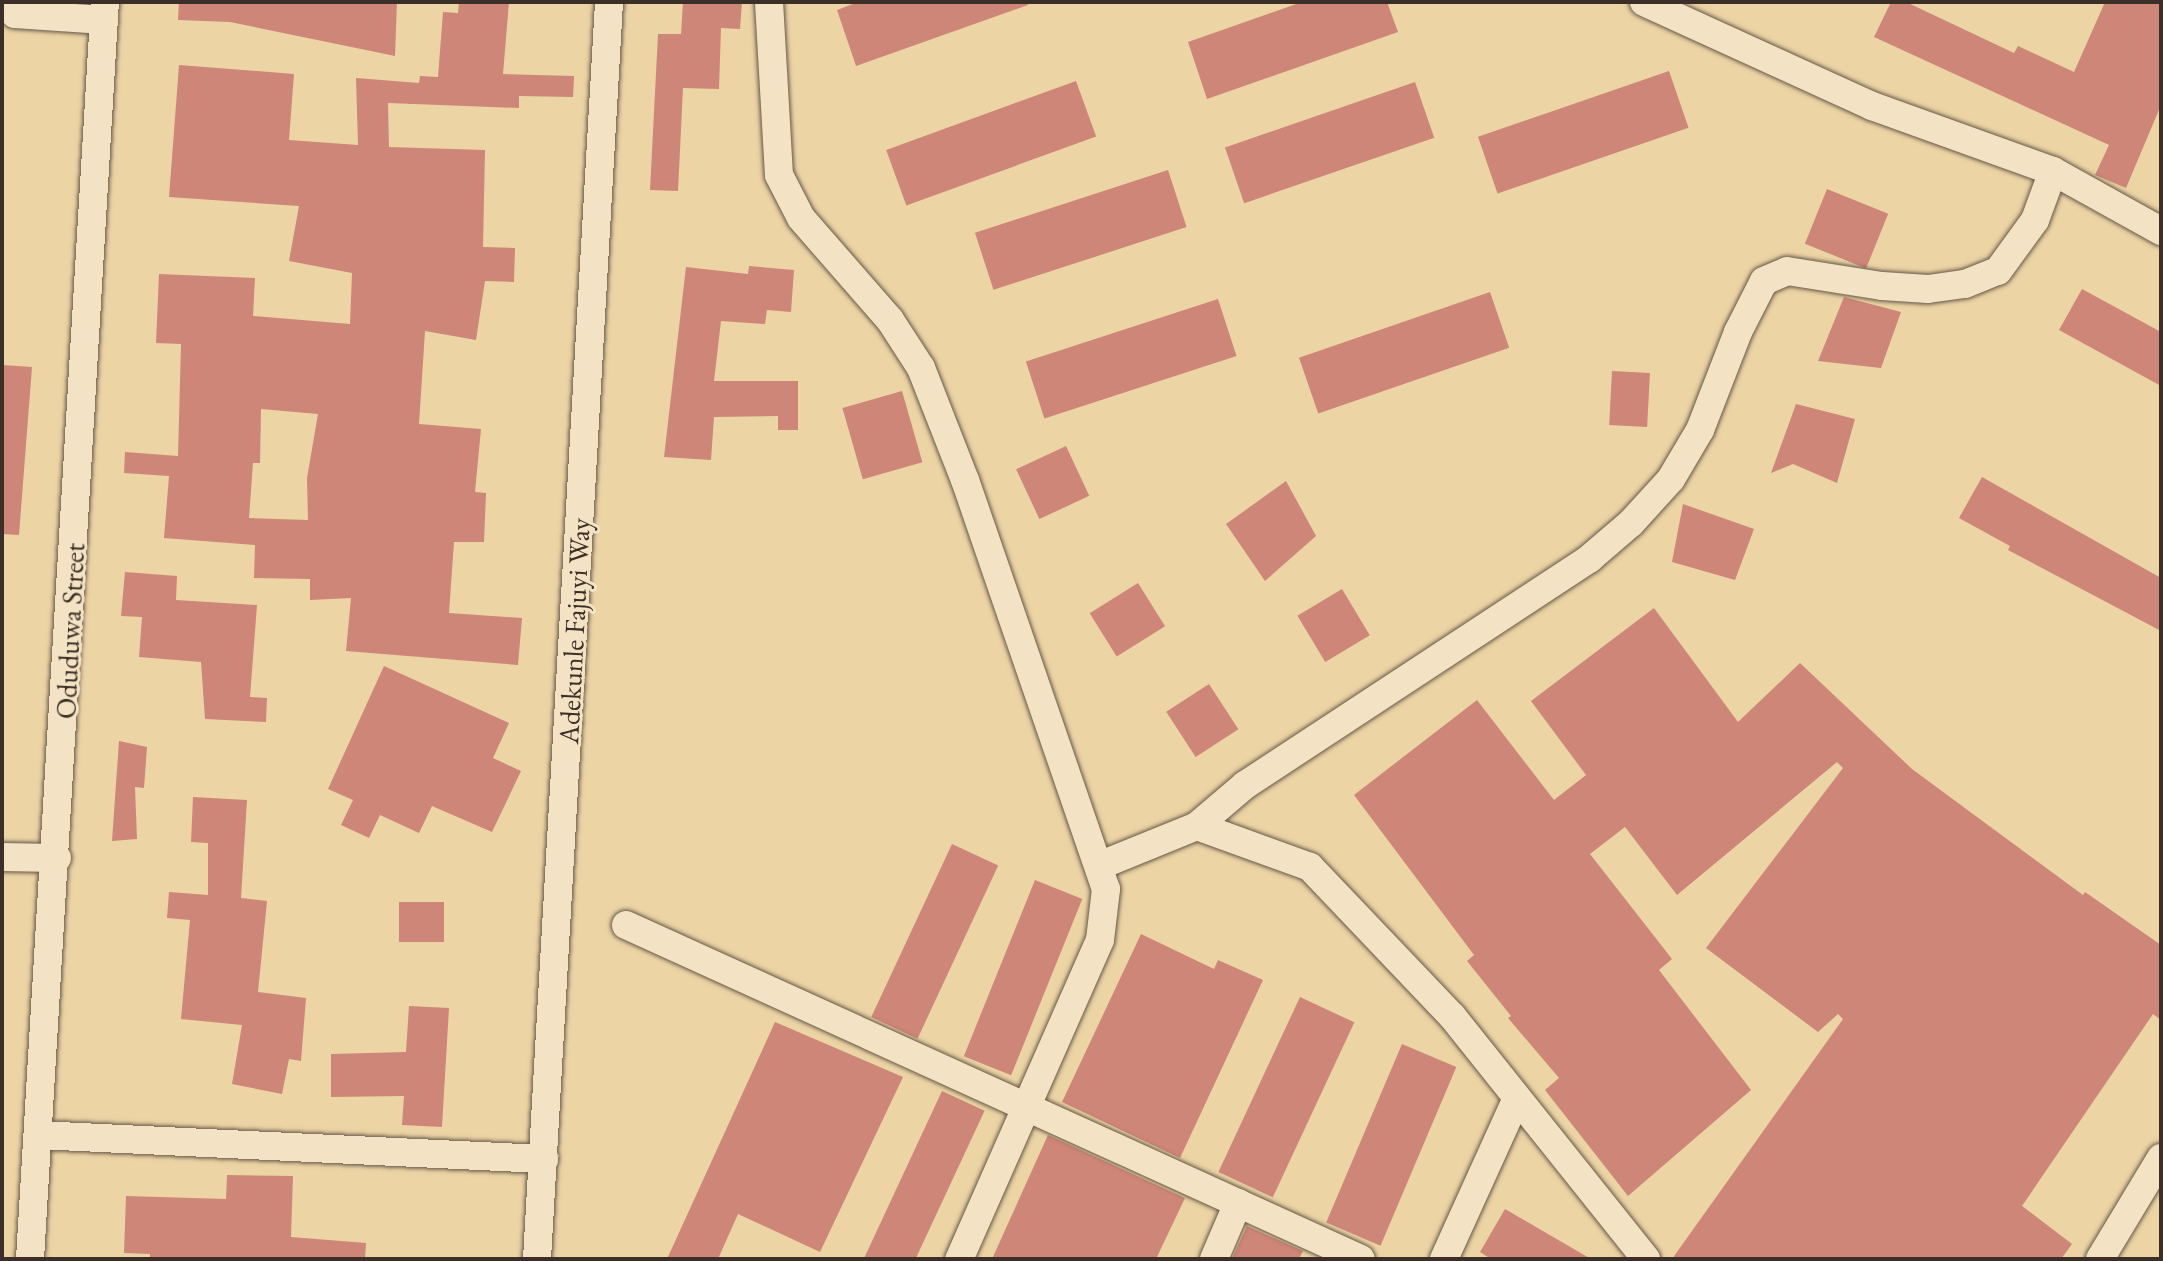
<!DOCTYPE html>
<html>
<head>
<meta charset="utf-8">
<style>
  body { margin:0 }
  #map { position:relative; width:2163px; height:1261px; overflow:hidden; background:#ecd4a5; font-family:"EB Garamond",serif }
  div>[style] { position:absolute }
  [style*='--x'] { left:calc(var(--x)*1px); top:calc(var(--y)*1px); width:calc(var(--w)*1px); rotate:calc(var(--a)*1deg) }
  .building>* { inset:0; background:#ce8678; transform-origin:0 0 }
  .roads { filter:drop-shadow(0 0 2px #675847) drop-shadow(0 0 2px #675847) }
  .minor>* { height:28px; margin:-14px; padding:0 14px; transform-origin:14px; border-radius:14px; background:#f3e3c4 }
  span { translate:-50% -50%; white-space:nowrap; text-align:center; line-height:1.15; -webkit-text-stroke:6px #f3e3c4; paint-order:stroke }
  .street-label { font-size:28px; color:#3b2f28 }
  .frame { position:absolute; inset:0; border:4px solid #3b2f28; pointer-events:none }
</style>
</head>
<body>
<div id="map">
  <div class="building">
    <div style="clip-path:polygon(179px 2px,397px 2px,395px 56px,230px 22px,178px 20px)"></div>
    <div style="clip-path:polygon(evenodd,459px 2px,509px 2px,503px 74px,574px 76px,573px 97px,519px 96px,519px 108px,388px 103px,389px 147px,485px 150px,483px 247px,515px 248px,514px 282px,485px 281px,476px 340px,425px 331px,419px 424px,481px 429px,475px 492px,486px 493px,484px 542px,454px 542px,449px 613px,522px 618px,518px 665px,346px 651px,351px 598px,310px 600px,310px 579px,254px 578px,255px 545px,164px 538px,169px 476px,124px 473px,125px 452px,178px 456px,181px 344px,156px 343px,159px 274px,255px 278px,253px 316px,350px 324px,352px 273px,289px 261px,299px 206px,169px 197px,179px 65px,294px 74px,289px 140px,358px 145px,356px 78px,419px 83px,420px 76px,438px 77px,443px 12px,458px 13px,459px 2px,261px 409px,318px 414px,307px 478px,308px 520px,249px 518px,253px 463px,260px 463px,261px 409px)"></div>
    <div style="clip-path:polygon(683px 2px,742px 2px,740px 29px,721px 28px,719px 89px,683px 88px,678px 191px,650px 190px,658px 34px,681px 34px)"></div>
    <div style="clip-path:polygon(858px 2px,1027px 2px,1028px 5px,856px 66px,837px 10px)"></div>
    <div style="clip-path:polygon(1302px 2px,1387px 2px,1398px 32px,1207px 99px,1188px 42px)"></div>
    <div style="clip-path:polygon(1891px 2px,1906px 2px,2014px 53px,2018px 46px,2074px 72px,2105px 2px,2161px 2px,2161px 105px,2126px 188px,2095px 175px,2109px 145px,1874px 37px)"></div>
    <div style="left:1669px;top:71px;width:60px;height:202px;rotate:71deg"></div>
    <div style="left:1076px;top:81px;width:59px;height:202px;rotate:70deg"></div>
    <div style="left:1415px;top:82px;width:59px;height:201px;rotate:71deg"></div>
    <div style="left:1168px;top:170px;width:60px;height:203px;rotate:72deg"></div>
    <div style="left:1827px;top:189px;width:66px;height:59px;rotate:22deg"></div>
    <div style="clip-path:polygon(749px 266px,794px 270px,791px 312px,767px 310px,765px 324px,721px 321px,714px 381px,798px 381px,798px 430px,778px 430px,778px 416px,714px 417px,711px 460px,664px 457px,686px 267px,748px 274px)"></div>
    <div style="clip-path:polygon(2082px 289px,2161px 332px,2161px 386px,2059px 330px)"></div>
    <div style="left:1490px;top:292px;width:59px;height:202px;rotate:71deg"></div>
    <div style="clip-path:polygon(1844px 297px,1901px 312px,1881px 368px,1818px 361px)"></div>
    <div style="left:1218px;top:299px;width:60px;height:202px;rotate:72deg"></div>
    <div style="clip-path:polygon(2px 365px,32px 367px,19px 535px,2px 534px)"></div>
    <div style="left:1612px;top:371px;width:38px;height:54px;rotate:3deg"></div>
    <div style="left:902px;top:391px;width:74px;height:62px;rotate:74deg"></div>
    <div style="clip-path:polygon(1796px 404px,1855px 419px,1837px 483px,1793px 464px,1771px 473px)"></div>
    <div style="left:1066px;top:446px;width:55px;height:55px;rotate:65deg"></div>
    <div style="clip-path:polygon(1982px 477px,2161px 578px,2161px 631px,2008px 550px,2010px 546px,1959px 518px)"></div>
    <div style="clip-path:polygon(1286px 481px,1316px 536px,1265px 581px,1226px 524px)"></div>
    <div style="clip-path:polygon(1683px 504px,1754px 529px,1735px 580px,1672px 562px)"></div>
    <div style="clip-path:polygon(125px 572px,177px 576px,176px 600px,257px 605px,250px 697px,267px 698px,266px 722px,205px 719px,201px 662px,139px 657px,142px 617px,121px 616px)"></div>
    <div style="left:1138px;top:583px;width:51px;height:57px;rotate:58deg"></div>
    <div style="left:1342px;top:589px;width:54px;height:52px;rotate:59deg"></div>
    <div style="clip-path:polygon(1654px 608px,1738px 722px,1800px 663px,1912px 769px,2083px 895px,2085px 892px,2161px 945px,2161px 1020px,2153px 1014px,2022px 1206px,2072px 1244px,2061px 1259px,1672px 1259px,1843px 1019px,1838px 1014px,1818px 1032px,1706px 948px,1843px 768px,1837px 762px,1677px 895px,1625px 827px,1590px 854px,1672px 959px,1659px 970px,1751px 1090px,1628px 1196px,1545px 1090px,1559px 1078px,1508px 1018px,1511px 1016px,1467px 961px,1474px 955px,1354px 795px,1477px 700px,1554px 800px,1586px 775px,1531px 701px)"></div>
    <div style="clip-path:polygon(384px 666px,509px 723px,493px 758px,521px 771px,492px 832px,432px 806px,419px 833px,380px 815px,369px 838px,341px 825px,353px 800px,328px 789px)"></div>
    <div style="left:1209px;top:684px;width:54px;height:51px;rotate:57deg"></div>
    <div style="clip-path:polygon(119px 741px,147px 747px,144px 788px,135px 787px,137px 839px,112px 841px)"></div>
    <div style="clip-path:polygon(193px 797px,247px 800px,241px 898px,267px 901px,258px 992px,306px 998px,301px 1061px,289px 1059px,282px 1094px,232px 1084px,242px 1025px,181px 1019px,190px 920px,167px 918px,169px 892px,208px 895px,208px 843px,191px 842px)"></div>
    <div style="left:952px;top:844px;width:51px;height:191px;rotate:25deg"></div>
    <div style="left:1035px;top:880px;width:51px;height:190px;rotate:22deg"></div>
    <div style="left:399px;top:902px;width:45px;height:40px"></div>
    <div style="clip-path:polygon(1141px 934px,1214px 969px,1218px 960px,1263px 980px,1180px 1158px,1062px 1102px)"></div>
    <div style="left:1300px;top:997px;width:60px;height:193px;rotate:25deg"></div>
    <div style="clip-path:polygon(409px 1006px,449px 1008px,442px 1127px,402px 1125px,404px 1096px,331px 1097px,331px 1054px,406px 1052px)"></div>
    <div style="clip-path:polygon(775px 1022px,903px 1077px,820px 1252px,738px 1214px,718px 1259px,667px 1259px)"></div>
    <div style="left:1402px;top:1044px;width:59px;height:194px;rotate:23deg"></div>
    <div style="left:942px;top:1091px;width:47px;height:185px;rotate:25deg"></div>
    <div style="clip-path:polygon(1048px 1135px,1185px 1198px,1156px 1259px,992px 1259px)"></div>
    <div style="clip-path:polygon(227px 1175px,293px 1176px,291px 1237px,366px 1243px,365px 1259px,150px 1259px,150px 1254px,124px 1253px,126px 1196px,226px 1199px)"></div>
    <div style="clip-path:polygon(1505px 1209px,1591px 1259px,1491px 1259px,1480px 1252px)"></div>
    <div style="clip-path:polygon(1247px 1226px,1303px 1251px,1299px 1259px,1232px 1259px)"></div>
  </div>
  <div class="roads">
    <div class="minor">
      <div style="--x:15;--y:2;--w:12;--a:90"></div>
      <div style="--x:15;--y:14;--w:89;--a:3.9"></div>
      <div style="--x:769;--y:2;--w:173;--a:86.7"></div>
      <div style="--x:779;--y:175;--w:48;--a:62.9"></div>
      <div style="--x:801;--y:218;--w:135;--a:48.9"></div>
      <div style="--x:890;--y:320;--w:57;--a:57.1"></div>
      <div style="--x:921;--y:368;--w:120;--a:68.6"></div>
      <div style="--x:965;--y:480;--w:433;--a:71"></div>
      <div style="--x:1106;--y:889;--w:51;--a:96.7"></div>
      <div style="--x:1100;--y:940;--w:349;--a:113.8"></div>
      <div style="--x:1644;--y:2;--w:251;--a:24.5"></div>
      <div style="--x:1872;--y:106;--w:192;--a:19.8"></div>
      <div style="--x:2053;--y:171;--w:124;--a:29.1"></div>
      <div style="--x:1197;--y:826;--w:63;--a:-40.5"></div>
      <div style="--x:1245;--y:785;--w:412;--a:-33.3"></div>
      <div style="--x:1589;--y:559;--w:55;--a:-40.6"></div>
      <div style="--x:1631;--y:523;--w:59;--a:-47.7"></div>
      <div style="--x:1671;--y:479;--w:57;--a:-59.4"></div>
      <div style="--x:1700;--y:430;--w:105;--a:-68.8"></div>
      <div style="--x:1738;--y:332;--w:57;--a:-63"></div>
      <div style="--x:1764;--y:281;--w:25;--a:-23"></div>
      <div style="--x:1787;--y:271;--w:96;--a:9"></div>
      <div style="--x:1882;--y:286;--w:46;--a:3.7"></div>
      <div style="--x:1928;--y:289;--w:37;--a:-8"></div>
      <div style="--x:1965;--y:284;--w:35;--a:-22"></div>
      <div style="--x:1998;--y:271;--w:63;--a:-54"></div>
      <div style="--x:2035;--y:220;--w:52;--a:-69.8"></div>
      <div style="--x:2;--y:857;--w:55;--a:1"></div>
      <div style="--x:1101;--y:865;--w:104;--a:-22.1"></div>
      <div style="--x:1197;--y:826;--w:120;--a:19.9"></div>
      <div style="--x:1310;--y:867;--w:206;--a:46.4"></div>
      <div style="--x:1452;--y:1016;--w:311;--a:51.4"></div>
      <div style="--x:626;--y:925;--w:807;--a:24.44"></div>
      <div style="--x:38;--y:1135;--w:507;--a:2.72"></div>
      <div style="--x:30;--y:1259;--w:1259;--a:-86.59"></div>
      <div style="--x:537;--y:1259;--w:1259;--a:-86.72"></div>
      <div style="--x:1214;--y:1259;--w:61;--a:-66.8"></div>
      <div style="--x:1444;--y:1259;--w:175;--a:-65.6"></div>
      <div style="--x:2100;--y:1259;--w:118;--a:-58.9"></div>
    </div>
  </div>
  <div class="street-label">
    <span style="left:70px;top:631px;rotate:-87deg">Oduduwa Street</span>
    <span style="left:574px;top:631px;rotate:-87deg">Adekunle Fajuyi Way</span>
  </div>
  <div class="frame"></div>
</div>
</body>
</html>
